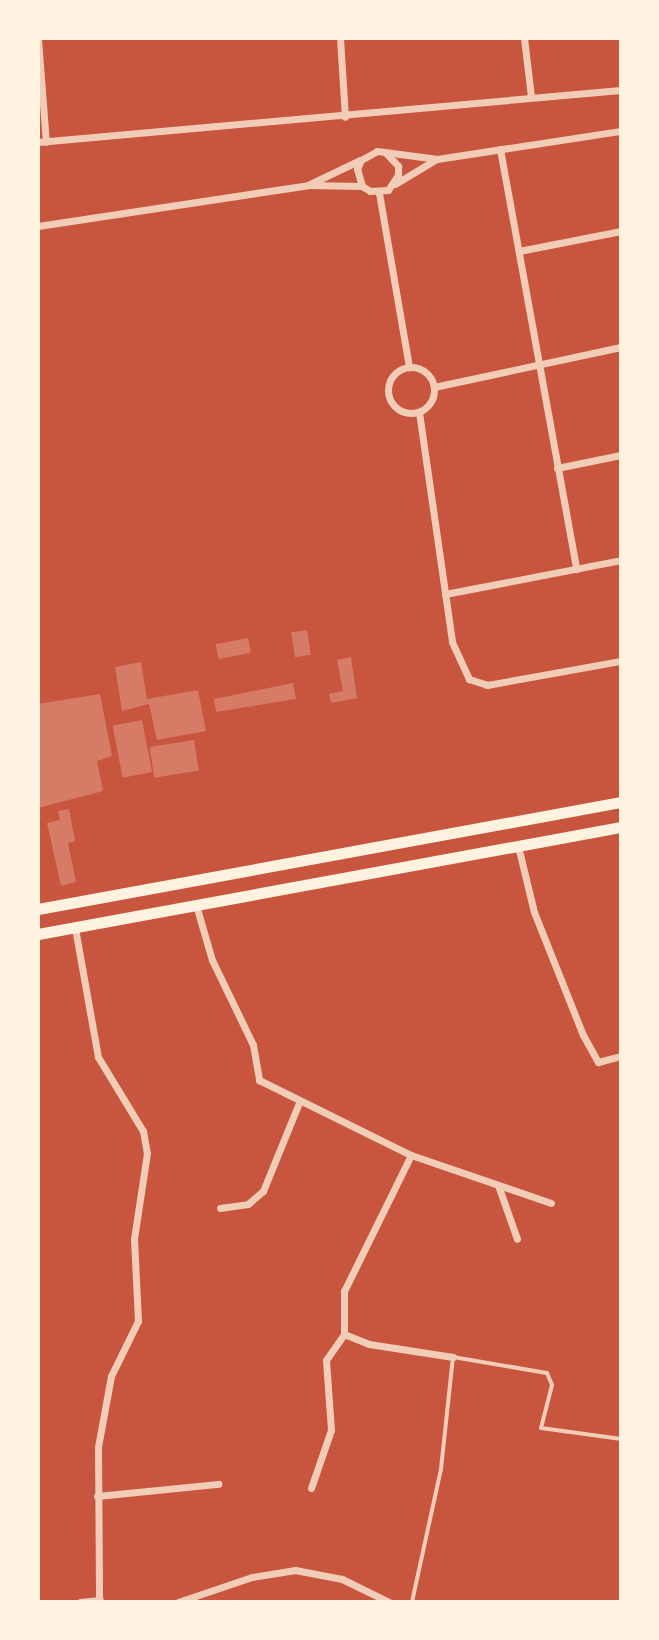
<!DOCTYPE html>
<html>
<head>
<meta charset="utf-8">
<style>
  body { margin:0 }
  #map { position:relative; width:659px; height:1640px; overflow:hidden; background:#c8553d; font-family:Raleway,sans-serif }
  div>[style] { position:absolute }
  [style*='--x'] { left:calc(var(--x)*1px); top:calc(var(--y)*1px); width:calc(var(--w)*1px); rotate:calc(var(--a)*1deg) }
  .building>* { inset:0; background:#d67c66; transform-origin:0 0 }
  .service>* { height:4px; margin:-2px; padding:0 2px; transform-origin:2px; border-radius:2px; background:#f1ccb7 }
  .minor>* { height:7px; margin:-3.5px; padding:0 3.5px; transform-origin:3.5px; border-radius:3.5px; background:#f1ccb7 }
  .minor>.ring { margin:-3.5px; padding:0; box-sizing:content-box; background:none; border:7px solid #f1ccb7; border-radius:50% }
  .primary>* { height:11px; margin:-5.5px; padding:0 5.5px; transform-origin:5.5px; border-radius:5.5px; background:#fff3e0 }
  span { translate:-50% -50%; white-space:nowrap; text-align:center; line-height:1.15; -webkit-text-stroke:6px #fff3e0; paint-order:stroke }
  .frame { position:absolute; inset:0; border:40px solid #fff3e0; pointer-events:none }
</style>
</head>
<body>
<div id="map">
  <div class="building">
    <div style="left:307px;top:630px;width:25px;height:16px;rotate:81deg"></div>
    <div style="left:248px;top:638px;width:15px;height:33px;rotate:79deg"></div>
    <div style="clip-path:polygon(351px 657px,357px 698px,331px 703px,329px 694px,343px 691px,337px 660px)"></div>
    <div style="clip-path:polygon(141px 662px,147px 699px,198px 690px,206px 731px,157px 740px,149px 704px,122px 711px,115px 667px)"></div>
    <div style="clip-path:polygon(293px 683px,296px 699px,216px 712px,214px 699px)"></div>
    <div style="clip-path:polygon(100px 694px,112px 756px,97px 761px,103px 791px,38px 808px,38px 704px)"></div>
    <div style="left:142px;top:720px;width:53px;height:30px;rotate:79deg"></div>
    <div style="left:194px;top:740px;width:31px;height:45px;rotate:81deg"></div>
    <div style="clip-path:polygon(69px 809px,75px 841px,68px 843px,76px 882px,61px 886px,47px 823px,60px 820px,58px 811px)"></div>
  </div>
  <div class="service">
    <div style="--x:412;--y:1602;--w:136;--a:-77.7"></div>
    <div style="--x:441;--y:1469;--w:113;--a:-83.9"></div>
    <div style="--x:453;--y:1357;--w:95;--a:9.7"></div>
    <div style="--x:547;--y:1373;--w:13;--a:67"></div>
    <div style="--x:552;--y:1385;--w:44;--a:104.3"></div>
    <div style="--x:541;--y:1428;--w:81;--a:7.8"></div>
  </div>
  <div class="minor">
    <div style="--x:340;--y:38;--w:79;--a:86.4"></div>
    <div style="--x:524;--y:38;--w:59;--a:83.2"></div>
    <div style="--x:38;--y:39;--w:103;--a:85.6"></div>
    <div style="--x:38;--y:142;--w:585;--a:-5.1"></div>
    <div style="--x:500;--y:149;--w:427;--a:79.7"></div>
    <div style="--x:386;--y:153;--w:18;--a:47"></div>
    <div style="--x:398;--y:166;--w:9;--a:90"></div>
    <div style="--x:398;--y:175;--w:18;--a:124"></div>
    <div style="--x:388;--y:190;--w:18;--a:177"></div>
    <div style="--x:370;--y:191;--w:9;--a:-148"></div>
    <div style="--x:362;--y:186;--w:18;--a:-106"></div>
    <div style="--x:357;--y:169;--w:10;--a:-66"></div>
    <div style="--x:361;--y:160;--w:18;--a:-29"></div>
    <div style="--x:377;--y:151;--w:61;--a:7.6"></div>
    <div style="--x:437;--y:159;--w:186;--a:-8.7"></div>
    <div style="--x:310;--y:184;--w:55;--a:-25.6"></div>
    <div style="--x:395;--y:184;--w:47;--a:-31"></div>
    <div style="--x:379;--y:193;--w:177;--a:80.2"></div>
    <div style="--x:38;--y:226;--w:273;--a:-8.6"></div>
    <div style="--x:308;--y:185;--w:54;--a:1.1"></div>
    <div style="--x:519;--y:251;--w:104;--a:-11.1"></div>
    <div class="ring" style="left:388px;top:367px;width:39px;height:39px"></div>
    <div style="--x:434;--y:387;--w:191;--a:-12.1"></div>
    <div style="--x:419;--y:412;--w:232;--a:81.8"></div>
    <div style="--x:452;--y:642;--w:41;--a:65.3"></div>
    <div style="--x:469;--y:679;--w:19;--a:18"></div>
    <div style="--x:487;--y:685;--w:136;--a:-10.2"></div>
    <div style="--x:557;--y:468;--w:65;--a:-11.5"></div>
    <div style="--x:445;--y:594;--w:179;--a:-10.9"></div>
    <div style="--x:518;--y:846;--w:68;--a:76.4"></div>
    <div style="--x:534;--y:912;--w:132;--a:68.3"></div>
    <div style="--x:583;--y:1035;--w:31;--a:61"></div>
    <div style="--x:598;--y:1062;--w:24;--a:-15"></div>
    <div style="--x:196;--y:905;--w:57;--a:73.8"></div>
    <div style="--x:212;--y:960;--w:94;--a:64.2"></div>
    <div style="--x:253;--y:1045;--w:36;--a:80"></div>
    <div style="--x:259;--y:1080;--w:169;--a:26.3"></div>
    <div style="--x:411;--y:1155;--w:152;--a:116.2"></div>
    <div style="--x:344;--y:1291;--w:43;--a:90"></div>
    <div style="--x:344;--y:1334;--w:27;--a:22"></div>
    <div style="--x:369;--y:1344;--w:85;--a:8.8"></div>
    <div style="--x:75;--y:928;--w:131;--a:79.9"></div>
    <div style="--x:98;--y:1057;--w:87;--a:58.7"></div>
    <div style="--x:143;--y:1131;--w:22;--a:80"></div>
    <div style="--x:147;--y:1153;--w:87;--a:98.6"></div>
    <div style="--x:134;--y:1239;--w:82;--a:87.2"></div>
    <div style="--x:138;--y:1321;--w:61;--a:116.1"></div>
    <div style="--x:111;--y:1376;--w:72;--a:100.4"></div>
    <div style="--x:98;--y:1447;--w:152;--a:89.6"></div>
    <div style="--x:411;--y:1155;--w:148;--a:18.9"></div>
    <div style="--x:498;--y:1185;--w:57;--a:70.6"></div>
    <div style="--x:220;--y:1208;--w:28;--a:-8"></div>
    <div style="--x:248;--y:1204;--w:20;--a:-41"></div>
    <div style="--x:263;--y:1191;--w:95;--a:-67.8"></div>
    <div style="--x:311;--y:1488;--w:61;--a:-71"></div>
    <div style="--x:331;--y:1430;--w:70;--a:-94.1"></div>
    <div style="--x:326;--y:1360;--w:32;--a:-55"></div>
    <div style="--x:97;--y:1496;--w:122;--a:-5.7"></div>
    <div style="--x:80;--y:1602;--w:20;--a:-6"></div>
    <div style="--x:178;--y:1602;--w:78;--a:-18.7"></div>
    <div style="--x:252;--y:1577;--w:44;--a:-9.2"></div>
    <div style="--x:295;--y:1570;--w:48;--a:10.8"></div>
    <div style="--x:342;--y:1579;--w:52;--a:26.1"></div>
  </div>
  <div class="primary">
    <div style="--x:38;--y:909;--w:593;--a:-10.4"></div>
    <div style="--x:38;--y:934;--w:593;--a:-10.4"></div>
  </div>
  <div class="frame"></div>
</div>
</body>
</html>
